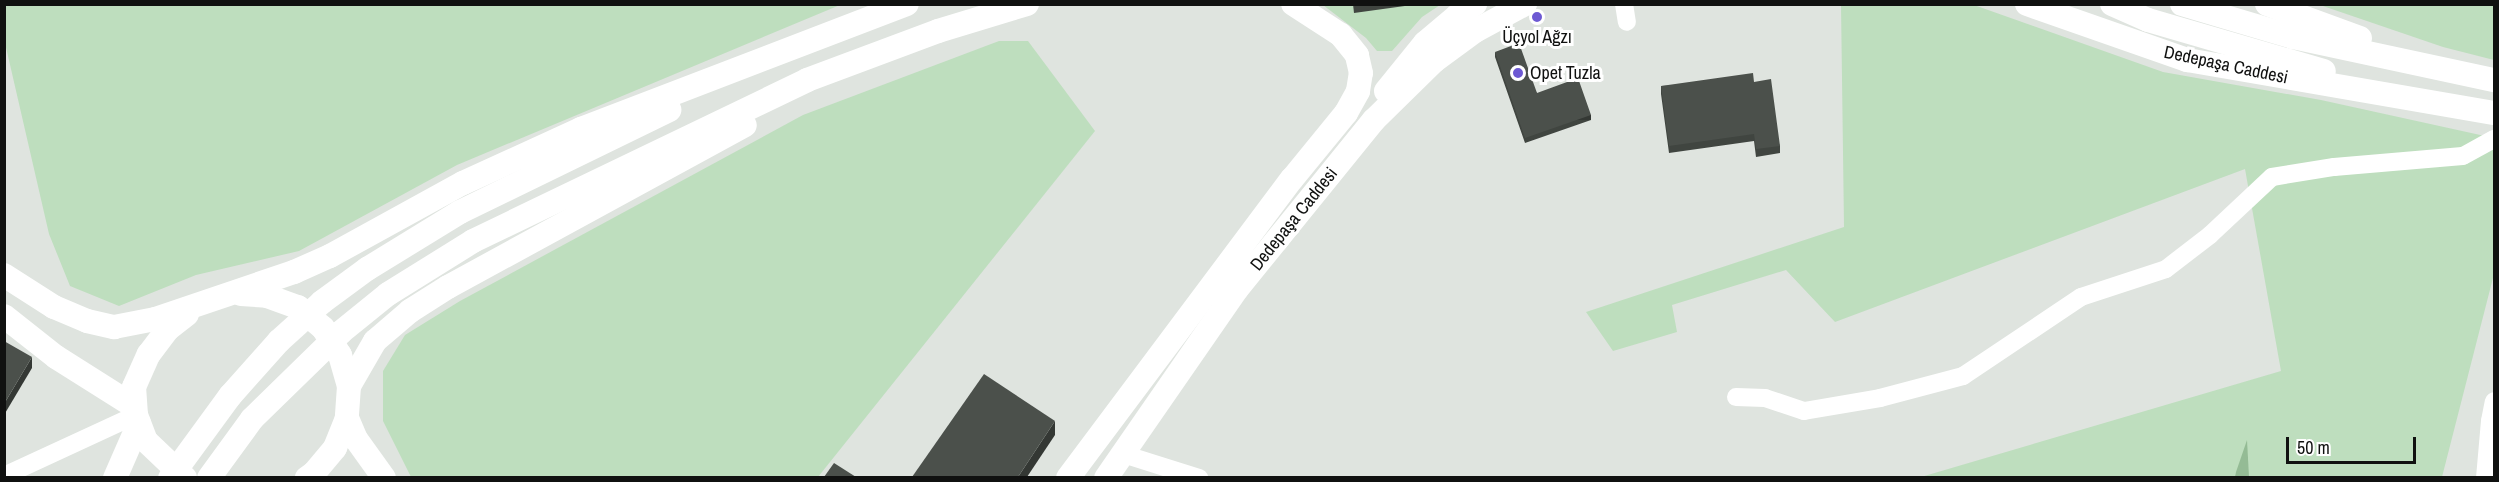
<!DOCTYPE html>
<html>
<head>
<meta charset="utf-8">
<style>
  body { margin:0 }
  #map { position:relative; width:2499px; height:482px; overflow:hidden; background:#dfe4df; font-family:"Archivo Narrow",sans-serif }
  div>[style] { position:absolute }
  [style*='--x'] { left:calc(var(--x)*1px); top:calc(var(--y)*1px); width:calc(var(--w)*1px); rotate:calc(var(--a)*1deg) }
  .green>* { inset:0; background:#bedebe }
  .forest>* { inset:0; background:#94bb95 }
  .minor>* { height:18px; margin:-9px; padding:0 9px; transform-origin:9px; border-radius:9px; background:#fff }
  .major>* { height:24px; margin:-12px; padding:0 12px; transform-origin:12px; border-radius:12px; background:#fff }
  .wall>* { inset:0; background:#404540 }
  .shaded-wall>* { inset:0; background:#343834; transform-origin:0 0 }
  .building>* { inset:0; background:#4b504b }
  .dots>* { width:16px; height:16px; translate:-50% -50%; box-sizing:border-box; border:3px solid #fff; border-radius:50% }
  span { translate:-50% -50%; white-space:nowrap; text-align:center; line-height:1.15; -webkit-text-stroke:6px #fff; paint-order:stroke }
  .poi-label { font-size:18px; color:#101110 }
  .left { translate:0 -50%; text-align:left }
  .street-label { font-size:18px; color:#101110 }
  .frame { position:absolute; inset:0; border:6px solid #101110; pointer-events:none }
  .scale { position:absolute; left:2286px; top:437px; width:130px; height:27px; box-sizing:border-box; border:3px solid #101110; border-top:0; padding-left:8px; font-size:18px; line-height:21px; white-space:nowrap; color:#101110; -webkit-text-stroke:4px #fff; paint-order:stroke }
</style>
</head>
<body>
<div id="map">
  <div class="green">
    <div style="clip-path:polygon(4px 5px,5px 4px,840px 5px,457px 165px,299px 251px,196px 275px,119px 306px,70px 286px,49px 234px,5px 43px)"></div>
    <div style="clip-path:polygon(1323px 5px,1440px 5px,1422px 17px,1392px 51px,1377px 51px,1366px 38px)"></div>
    <div style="clip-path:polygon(1841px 5px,1974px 5px,2163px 72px,2321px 100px,2494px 138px,2494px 274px,2442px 477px,1921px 477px,2281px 371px,2245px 169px,1835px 322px,1786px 270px,1672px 305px,1677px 332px,1613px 351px,1586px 312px,1844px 227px)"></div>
    <div style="clip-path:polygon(2320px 5px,2494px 5px,2494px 60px,2443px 47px)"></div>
    <div style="clip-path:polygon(999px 41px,1028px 41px,1095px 131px,818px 477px,411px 477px,383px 421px,383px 371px,405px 335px,460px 301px,803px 115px)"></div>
  </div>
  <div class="forest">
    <div style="clip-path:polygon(2247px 440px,2249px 477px,2235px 477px,2236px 472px)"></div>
  </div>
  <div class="minor">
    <div style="--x:1624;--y:4;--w:18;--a:81"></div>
    <div style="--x:1736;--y:397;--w:29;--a:2"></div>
    <div style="--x:1765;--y:398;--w:41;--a:18.4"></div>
    <div style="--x:1804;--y:411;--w:77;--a:-9.7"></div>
    <div style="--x:1880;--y:398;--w:86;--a:-14.8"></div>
    <div style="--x:1963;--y:376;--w:142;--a:-33.8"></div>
    <div style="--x:2081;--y:297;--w:89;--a:-18.2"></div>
    <div style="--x:2166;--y:269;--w:56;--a:-37.7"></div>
    <div style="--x:2210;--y:235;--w:85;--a:-43.1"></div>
    <div style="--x:2272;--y:177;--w:63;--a:-9.2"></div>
    <div style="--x:2334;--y:167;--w:129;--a:-4.9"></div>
    <div style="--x:2463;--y:156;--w:35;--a:-29"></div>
    <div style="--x:1123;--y:454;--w:80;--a:17.5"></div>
    <div style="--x:4;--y:476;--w:145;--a:-24.8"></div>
    <div style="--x:2485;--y:478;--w:57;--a:-85"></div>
    <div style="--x:2490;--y:421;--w:20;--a:-79"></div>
  </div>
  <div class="major">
    <div style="--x:2027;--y:4;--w:170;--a:19.3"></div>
    <div style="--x:2187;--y:60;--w:312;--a:9.8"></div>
    <div style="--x:2112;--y:4;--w:39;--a:24"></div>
    <div style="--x:2148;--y:20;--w:183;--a:16.2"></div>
    <div style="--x:2182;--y:4;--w:116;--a:16.6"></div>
    <div style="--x:2293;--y:37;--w:206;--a:12.1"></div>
    <div style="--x:2267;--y:4;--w:99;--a:20.1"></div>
    <div style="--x:1386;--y:91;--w:62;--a:-50.9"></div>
    <div style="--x:1425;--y:43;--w:42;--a:-40.2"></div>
    <div style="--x:1457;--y:16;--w:22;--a:-34"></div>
    <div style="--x:4;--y:275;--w:59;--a:32.6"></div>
    <div style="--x:54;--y:307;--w:36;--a:23"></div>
    <div style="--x:87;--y:321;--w:28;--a:13"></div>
    <div style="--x:114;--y:327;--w:42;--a:-11"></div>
    <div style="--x:155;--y:319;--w:147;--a:-18.7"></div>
    <div style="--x:294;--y:272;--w:39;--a:-24"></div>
    <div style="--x:330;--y:256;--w:152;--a:-28.8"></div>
    <div style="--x:463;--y:183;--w:130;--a:-24.6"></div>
    <div style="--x:581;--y:129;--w:349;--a:-21"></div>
    <div style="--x:241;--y:294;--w:26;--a:4"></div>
    <div style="--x:267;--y:296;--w:33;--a:20"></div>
    <div style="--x:298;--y:307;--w:33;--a:40"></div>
    <div style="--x:323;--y:328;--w:32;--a:58"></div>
    <div style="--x:340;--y:355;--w:32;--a:74"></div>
    <div style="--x:349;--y:386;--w:32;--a:94"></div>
    <div style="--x:347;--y:418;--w:32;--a:112"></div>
    <div style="--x:335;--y:448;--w:33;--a:130"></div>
    <div style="--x:314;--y:473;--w:9;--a:144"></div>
    <div style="--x:4;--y:316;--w:66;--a:38.3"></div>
    <div style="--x:56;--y:357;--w:93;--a:32.3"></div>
    <div style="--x:349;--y:386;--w:52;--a:-60"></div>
    <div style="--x:375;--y:341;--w:46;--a:-40.6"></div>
    <div style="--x:410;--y:311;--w:45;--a:-32.3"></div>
    <div style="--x:448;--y:287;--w:338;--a:-28.6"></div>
    <div style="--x:347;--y:418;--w:23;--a:67"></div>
    <div style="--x:356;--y:439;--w:48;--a:54.3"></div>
    <div style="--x:115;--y:478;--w:60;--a:-66.4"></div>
    <div style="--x:170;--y:478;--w:102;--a:-53.8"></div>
    <div style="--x:230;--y:396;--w:74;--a:-48.3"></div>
    <div style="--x:279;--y:341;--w:58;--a:-42.2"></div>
    <div style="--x:322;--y:302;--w:56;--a:-36.3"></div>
    <div style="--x:367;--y:269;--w:109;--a:-31.5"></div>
    <div style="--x:460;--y:212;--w:233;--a:-26"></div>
    <div style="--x:185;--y:478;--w:54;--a:-136.5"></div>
    <div style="--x:146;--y:441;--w:28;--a:-111"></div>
    <div style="--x:136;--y:415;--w:28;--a:-94"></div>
    <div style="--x:134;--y:387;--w:36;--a:-66"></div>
    <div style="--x:149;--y:354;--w:31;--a:-53"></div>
    <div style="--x:168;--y:329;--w:24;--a:-38"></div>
    <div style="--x:209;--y:478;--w:73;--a:-53.9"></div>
    <div style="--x:252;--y:419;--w:124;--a:-44.3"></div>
    <div style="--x:341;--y:332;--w:60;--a:-39"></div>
    <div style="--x:388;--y:294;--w:100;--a:-31.9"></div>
    <div style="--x:473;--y:241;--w:371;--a:-25.7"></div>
    <div style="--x:807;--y:80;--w:140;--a:-20.5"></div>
    <div style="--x:938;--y:31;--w:93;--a:-16.9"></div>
    <div style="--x:1068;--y:478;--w:374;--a:-53.2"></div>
    <div style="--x:1292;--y:179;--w:85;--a:-50.7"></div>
    <div style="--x:1346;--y:113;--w:25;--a:-61"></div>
    <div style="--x:1358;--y:91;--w:18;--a:-81"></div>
    <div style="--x:1361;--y:73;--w:18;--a:-103"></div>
    <div style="--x:1357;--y:55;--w:26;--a:-129"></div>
    <div style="--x:1341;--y:35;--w:57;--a:-147.1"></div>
    <div style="--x:1106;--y:478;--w:230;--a:-55.3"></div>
    <div style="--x:1237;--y:289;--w:218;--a:-51"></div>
    <div style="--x:1374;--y:120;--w:84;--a:-44.5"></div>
    <div style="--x:1434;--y:61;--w:51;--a:-36.2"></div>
    <div style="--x:1475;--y:31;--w:57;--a:-28.4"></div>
  </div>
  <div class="wall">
    <div style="clip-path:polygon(1353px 4px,1412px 4px,1412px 5px,1354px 13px)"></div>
    <div style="clip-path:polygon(1495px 52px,1537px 93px,1591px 120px,1525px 143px,1495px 57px)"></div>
    <div style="clip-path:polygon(1754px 82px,1780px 146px,1780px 153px,1756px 157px,1754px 141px,1669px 153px,1661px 94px,1661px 86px)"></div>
  </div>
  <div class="shaded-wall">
    <div style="left:1591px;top:115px;width:5px;height:70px;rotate:90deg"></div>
    <div style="clip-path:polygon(32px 357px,32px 368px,4px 415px,4px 404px)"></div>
    <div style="clip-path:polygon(1055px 421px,1055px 435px,1027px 477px,1018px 477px)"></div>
  </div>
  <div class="building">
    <div style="clip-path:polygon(1519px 43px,1537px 93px,1578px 78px,1591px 115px,1525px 138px,1495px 52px)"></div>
    <div style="clip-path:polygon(1753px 73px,1754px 82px,1771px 79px,1780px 146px,1756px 149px,1754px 134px,1669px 146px,1661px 86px)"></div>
    <div style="clip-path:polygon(4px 341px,32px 357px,4px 404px)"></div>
    <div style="clip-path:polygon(984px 374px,1055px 421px,1018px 477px,912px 477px)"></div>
    <div style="clip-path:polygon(834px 463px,856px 477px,824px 477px)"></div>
  </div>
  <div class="dots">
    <div style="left:1537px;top:17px;background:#6d59d3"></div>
    <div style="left:1518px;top:73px;background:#6d59d3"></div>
  </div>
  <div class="poi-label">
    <span style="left:1537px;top:37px">Üçyol Ağzı</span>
    <span class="left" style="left:1530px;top:73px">Opet Tuzla</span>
  </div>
  <div class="street-label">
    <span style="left:2226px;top:65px;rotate:12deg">Dedepaşa Caddesi</span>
    <span style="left:1294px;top:219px;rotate:-51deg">Dedepaşa Caddesi</span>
  </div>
  <div class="frame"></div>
  <div class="scale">50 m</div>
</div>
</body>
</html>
